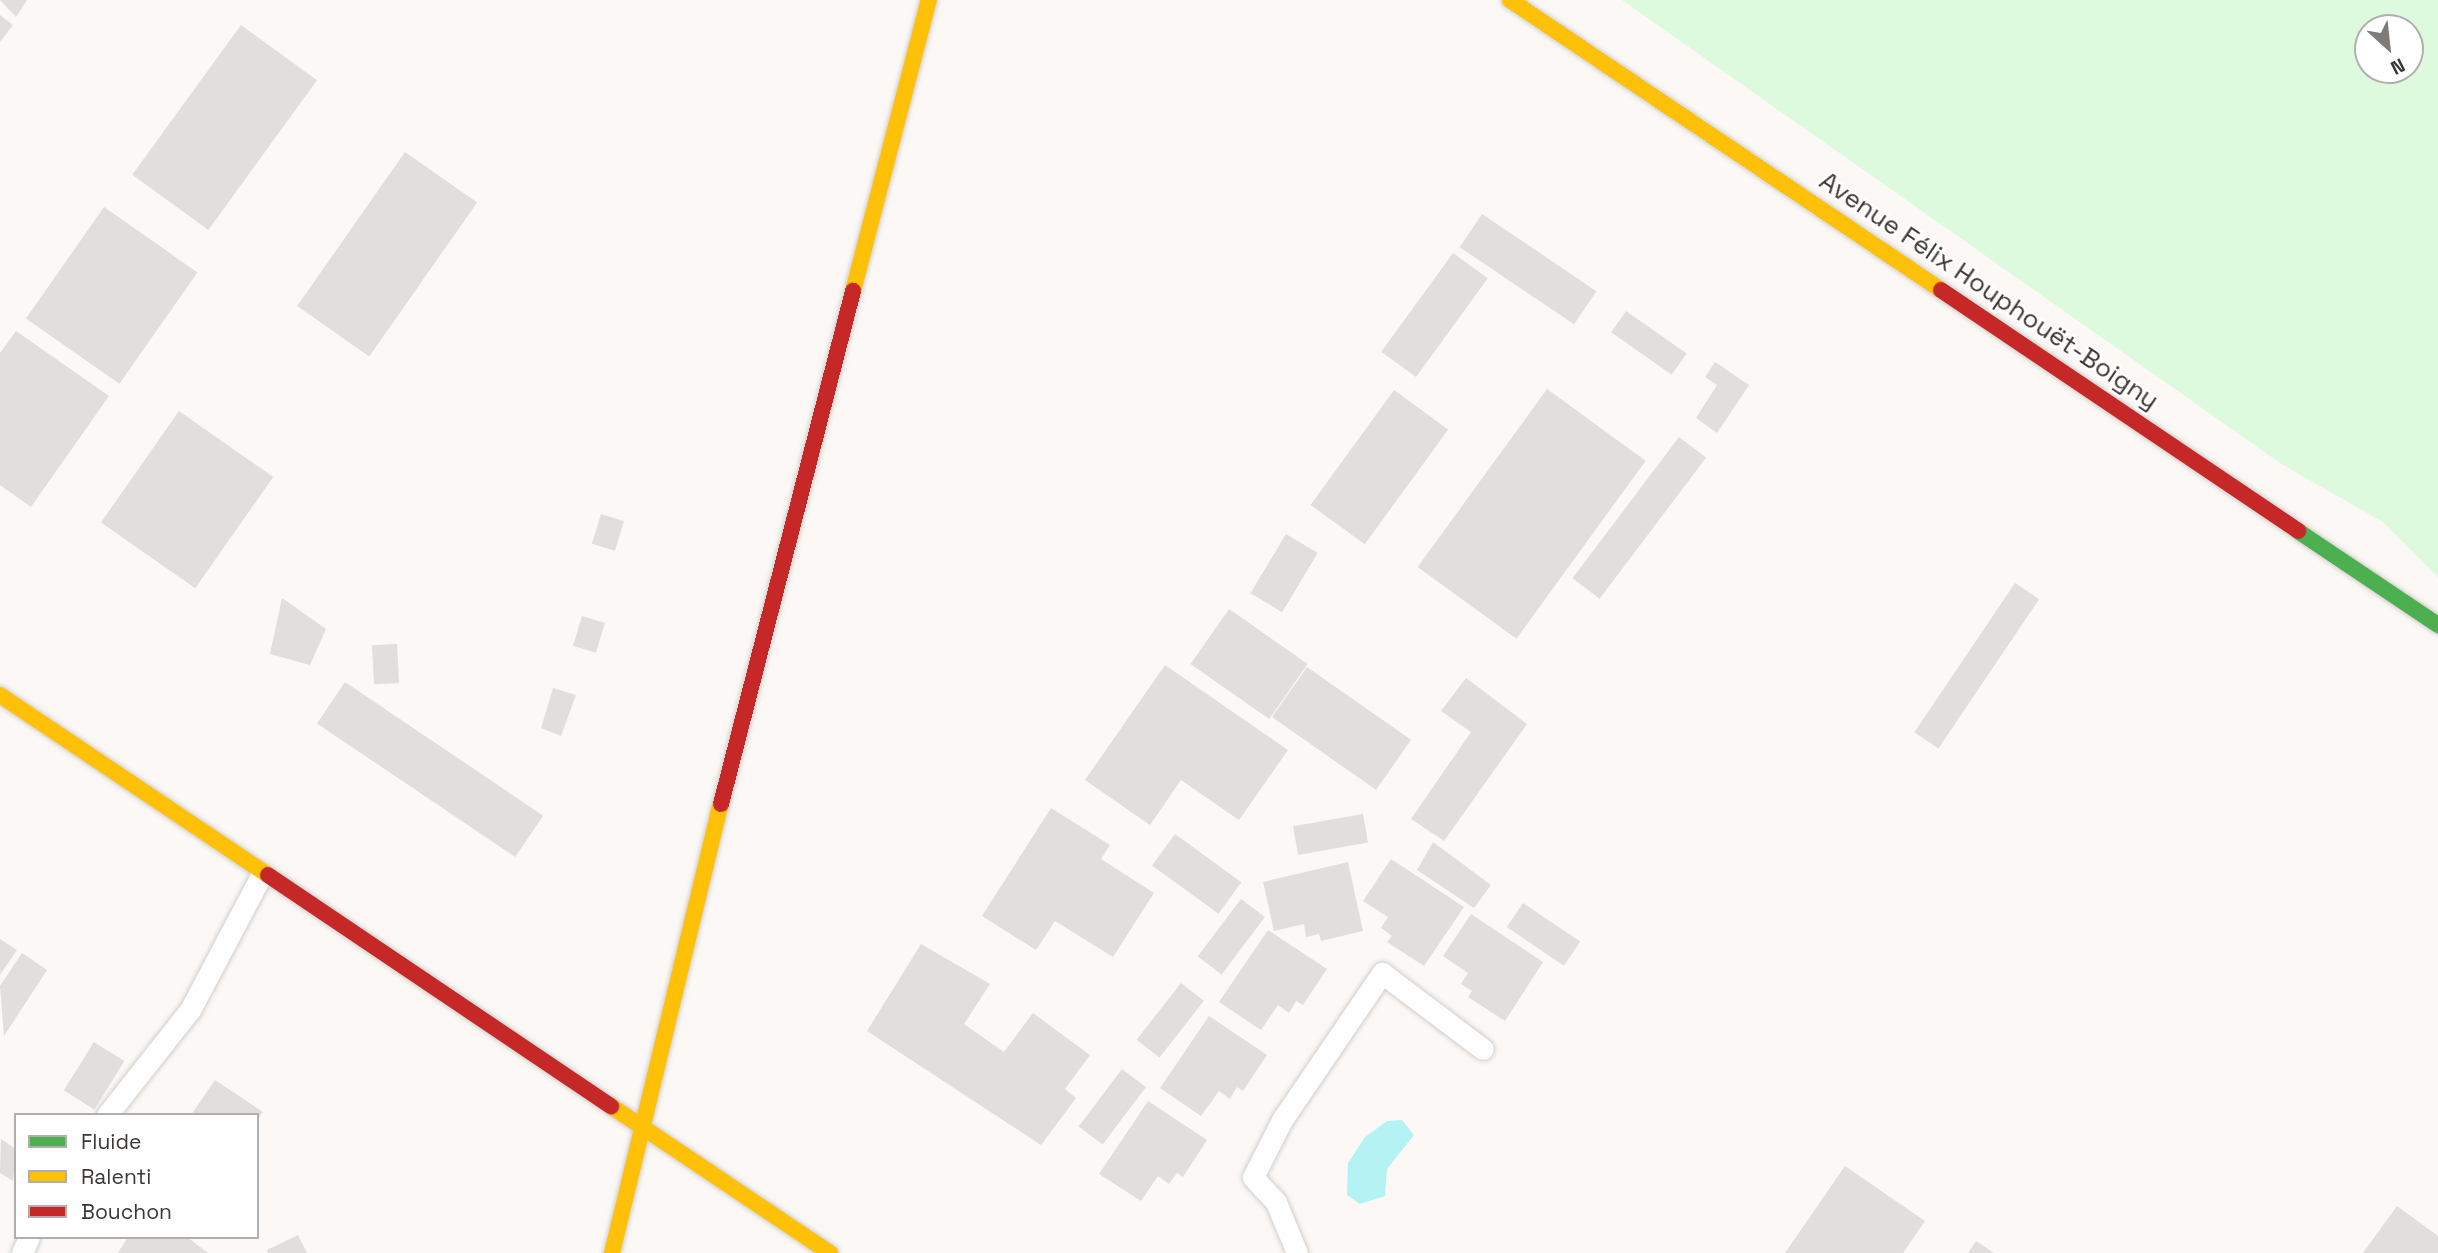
<!DOCTYPE html>
<html>
<head>
<meta charset="utf-8">
<style>
  body { margin:0 }
  #map { position:relative; width:2438px; height:1253px; overflow:hidden; background:#fbf8f5; font-family:"Space Grotesk",sans-serif }
  div>[style] { position:absolute }
  [style*='--x'] { left:calc(var(--x)*1px); top:calc(var(--y)*1px); width:calc(var(--w)*1px); rotate:calc(var(--a)*1deg) }
  .green>* { inset:0; background:#ddfade }
  .water>* { inset:0; background:#b4f2f4 }
  .building>* { inset:0; background:#e1dedb; transform-origin:0 0 }
  .roads { filter:drop-shadow(0 0 2px #d1cecc) drop-shadow(0 0 2px #d1cecc) }
  .lane>* { height:21px; margin:-10.5px; padding:0 10.5px; transform-origin:10.5px; border-radius:10.5px; background:#fefefe }
  .fast>* { height:16px; margin:-8px; padding:0 8px; transform-origin:8px; border-radius:8px; background:#4caf50 }
  .slow>* { height:16px; margin:-8px; padding:0 8px; transform-origin:8px; border-radius:8px; background:#ffc107 }
  .jam>* { height:16px; margin:-8px; padding:0 8px; transform-origin:8px; border-radius:8px; background:#c62828 }
  span { translate:-50% -50%; white-space:nowrap; text-align:center; line-height:1.15; -webkit-text-stroke:5px #fff; paint-order:stroke }
  .street-label { font-size:26px; color:#3a3734 }
  .legend { position:absolute; left:14px; top:1113px; width:245px; height:126px; box-sizing:border-box; background:#fff; border:2px solid #b0afae; margin:0; padding:9px 12px; list-style:none; font-size:21px; color:#3a3734 }
  .legend li { display:flex; align-items:center; gap:14px; height:35px }
  .legend b { width:35px; border:2px solid #b0afae }
  .north { position:absolute; left:2354px; top:14px; width:70px; height:70px; box-sizing:border-box; background:#fff; border:2px solid #b0afae; border-radius:50%; rotate:153deg; font-size:19px; font-weight:700; line-height:28px; text-align:center; color:#3a3734 }
  .north::after { content:''; display:block; margin:auto; width:24px; height:32px; background:#7e7b78; clip-path:polygon(50% 0,100% 100%,50% 72%,0 100%) }
</style>
</head>
<body>
<div id="map">
  <div class="green">
    <div style="clip-path:polygon(evenodd,1622px 0,2438px 0,2438px 577px,2383px 522px,2280px 463px,1622px 0,2368px 28px,2410px 28px,2410px 70px,2368px 70px,2368px 28px)"></div>
  </div>
  <div class="water">
    <div style="clip-path:polygon(1402px 1120px,1414px 1135px,1387px 1169px,1385px 1196px,1360px 1204px,1347px 1195px,1348px 1163px,1365px 1137px,1387px 1121px)"></div>
  </div>
  <div class="building">
    <div style="clip-path:polygon(0 0,27px 0,16px 17px)"></div>
    <div style="clip-path:polygon(0 15px,13px 25px,0 42px)"></div>
    <div style="left:241px;top:25px;width:94px;height:185px;rotate:36deg"></div>
    <div style="left:405px;top:152px;width:88px;height:188px;rotate:35deg"></div>
    <div style="left:104px;top:207px;width:114px;height:136px;rotate:35deg"></div>
    <div style="left:1482px;top:214px;width:138px;height:40px;rotate:34deg"></div>
    <div style="left:1453px;top:253px;width:43px;height:122px;rotate:36deg"></div>
    <div style="left:1626px;top:311px;width:74px;height:26px;rotate:35deg"></div>
    <div style="clip-path:polygon(16px 331px,109px 396px,31px 507px,0 485px,0 353px)"></div>
    <div style="clip-path:polygon(1715px 362px,1749px 385px,1717px 433px,1696px 418px,1717px 385px,1705px 377px)"></div>
    <div style="left:1547px;top:389px;width:122px;height:220px;rotate:36deg"></div>
    <div style="left:1394px;top:390px;width:67px;height:142px;rotate:36deg"></div>
    <div style="left:179px;top:411px;width:115px;height:136px;rotate:35deg"></div>
    <div style="left:1679px;top:437px;width:34px;height:177px;rotate:37deg"></div>
    <div style="left:601px;top:514px;width:24px;height:31px;rotate:17deg"></div>
    <div style="left:1286px;top:534px;width:37px;height:69px;rotate:31deg"></div>
    <div style="left:2015px;top:583px;width:29px;height:180px;rotate:34deg"></div>
    <div style="clip-path:polygon(282px 598px,326px 629px,310px 665px,270px 654px)"></div>
    <div style="left:1229px;top:609px;width:96px;height:67px;rotate:35deg"></div>
    <div style="left:582px;top:616px;width:24px;height:31px;rotate:17deg"></div>
    <div style="left:397px;top:644px;width:39px;height:25px;rotate:87deg"></div>
    <div style="clip-path:polygon(1165px 665px,1288px 750px,1239px 820px,1181px 780px,1150px 825px,1085px 780px)"></div>
    <div style="left:1307px;top:667px;width:127px;height:61px;rotate:35deg"></div>
    <div style="clip-path:polygon(1466px 678px,1527px 724px,1444px 841px,1411px 819px,1471px 732px,1441px 711px)"></div>
    <div style="left:345px;top:682px;width:239px;height:50px;rotate:34deg"></div>
    <div style="clip-path:polygon(553px 688px,576px 695px,561px 736px,541px 728px)"></div>
    <div style="clip-path:polygon(1051px 808px,1110px 845px,1101px 859px,1154px 893px,1113px 957px,1055px 921px,1036px 950px,982px 916px)"></div>
    <div style="left:1363px;top:814px;width:29px;height:71px;rotate:80deg"></div>
    <div style="left:1175px;top:834px;width:82px;height:39px;rotate:36deg"></div>
    <div style="clip-path:polygon(1433px 842px,1491px 885px,1474px 908px,1417px 870px)"></div>
    <div style="clip-path:polygon(1391px 859px,1464px 907px,1424px 966px,1387px 942px,1392px 936px,1381px 928px,1388px 917px,1363px 901px)"></div>
    <div style="clip-path:polygon(1348px 862px,1363px 931px,1321px 941px,1319px 934px,1306px 937px,1304px 924px,1274px 931px,1263px 882px)"></div>
    <div style="left:1241px;top:899px;width:30px;height:72px;rotate:37deg"></div>
    <div style="left:1523px;top:903px;width:69px;height:29px;rotate:34deg"></div>
    <div style="clip-path:polygon(1471px 914px,1543px 962px,1505px 1021px,1468px 997px,1472px 991px,1461px 984px,1468px 973px,1443px 956px)"></div>
    <div style="clip-path:polygon(1268px 930px,1327px 969px,1303px 1005px,1296px 1001px,1289px 1013px,1278px 1005px,1261px 1030px,1219px 1002px)"></div>
    <div style="clip-path:polygon(0 939px,17px 950px,0 975px)"></div>
    <div style="clip-path:polygon(921px 944px,990px 984px,964px 1024px,1004px 1052px,1033px 1013px,1090px 1055px,1065px 1089px,1076px 1098px,1041px 1145px,867px 1031px)"></div>
    <div style="clip-path:polygon(22px 953px,47px 970px,4px 1036px,0 986px)"></div>
    <div style="left:1181px;top:983px;width:29px;height:72px;rotate:38deg"></div>
    <div style="clip-path:polygon(1209px 1016px,1267px 1055px,1243px 1091px,1237px 1087px,1230px 1099px,1219px 1091px,1201px 1116px,1160px 1088px)"></div>
    <div style="left:94px;top:1042px;width:36px;height:57px;rotate:32deg"></div>
    <div style="left:1122px;top:1069px;width:30px;height:72px;rotate:37deg"></div>
    <div style="clip-path:polygon(215px 1080px,263px 1112px,257px 1120px,257px 1115px,191px 1115px)"></div>
    <div style="clip-path:polygon(1148px 1101px,1207px 1140px,1183px 1177px,1177px 1173px,1169px 1184px,1158px 1176px,1141px 1201px,1099px 1174px)"></div>
    <div style="clip-path:polygon(1px 1139px,16px 1149px,13px 1181px,0 1173px)"></div>
    <div style="clip-path:polygon(1845px 1166px,1925px 1221px,1903px 1253px,1785px 1253px)"></div>
    <div style="clip-path:polygon(2397px 1206px,2438px 1236px,2438px 1253px,2363px 1253px)"></div>
    <div style="clip-path:polygon(298px 1235px,307px 1253px,268px 1253px,267px 1250px)"></div>
    <div style="clip-path:polygon(128px 1237px,187px 1237px,208px 1253px,118px 1253px)"></div>
    <div style="clip-path:polygon(1976px 1241px,1994px 1253px,1968px 1253px)"></div>
  </div>
  <div class="roads">
    <div class="lane">
      <div style="--x:107;--y:1115;--w:134;--a:-51.7"></div>
      <div style="--x:190;--y:1010;--w:154;--a:-62.1"></div>
      <div style="--x:22;--y:1253;--w:17;--a:-66"></div>
      <div style="--x:1297;--y:1253;--w:55;--a:-112.4"></div>
      <div style="--x:1276;--y:1202;--w:34;--a:-133"></div>
      <div style="--x:1253;--y:1177;--w:64;--a:-63"></div>
      <div style="--x:1282;--y:1120;--w:178;--a:-55.8"></div>
      <div style="--x:1382;--y:973;--w:126;--a:37"></div>
    </div>
    <div class="fast">
      <div style="--x:2298;--y:531;--w:169;--a:33.9"></div>
    </div>
    <div class="slow">
      <div style="--x:1510;--y:0;--w:519;--a:33.93"></div>
      <div style="--x:853;--y:291;--w:301;--a:-75.4"></div>
      <div style="--x:0;--y:695;--w:323;--a:33.9"></div>
      <div style="--x:611;--y:1106;--w:264;--a:33.9"></div>
      <div style="--x:612;--y:1253;--w:462;--a:-76.4"></div>
    </div>
    <div class="jam">
      <div style="--x:1941;--y:290;--w:431;--a:34"></div>
      <div style="--x:721;--y:804;--w:530;--a:-75.57"></div>
      <div style="--x:268;--y:875;--w:414;--a:34"></div>
    </div>
  </div>
  <div class="street-label">
    <span style="left:1989px;top:291px;rotate:34deg">Avenue Félix Houphouët-Boigny</span>
  </div>
  <ul class="legend">
  <li><b style="height:9px;background:#4caf50"></b>Fluide</li>
  <li><b style="height:9px;background:#ffc107"></b>Ralenti</li>
  <li><b style="height:9px;background:#c62828"></b>Bouchon</li>
  </ul>
  <div class="north">N</div>
</div>
</body>
</html>
